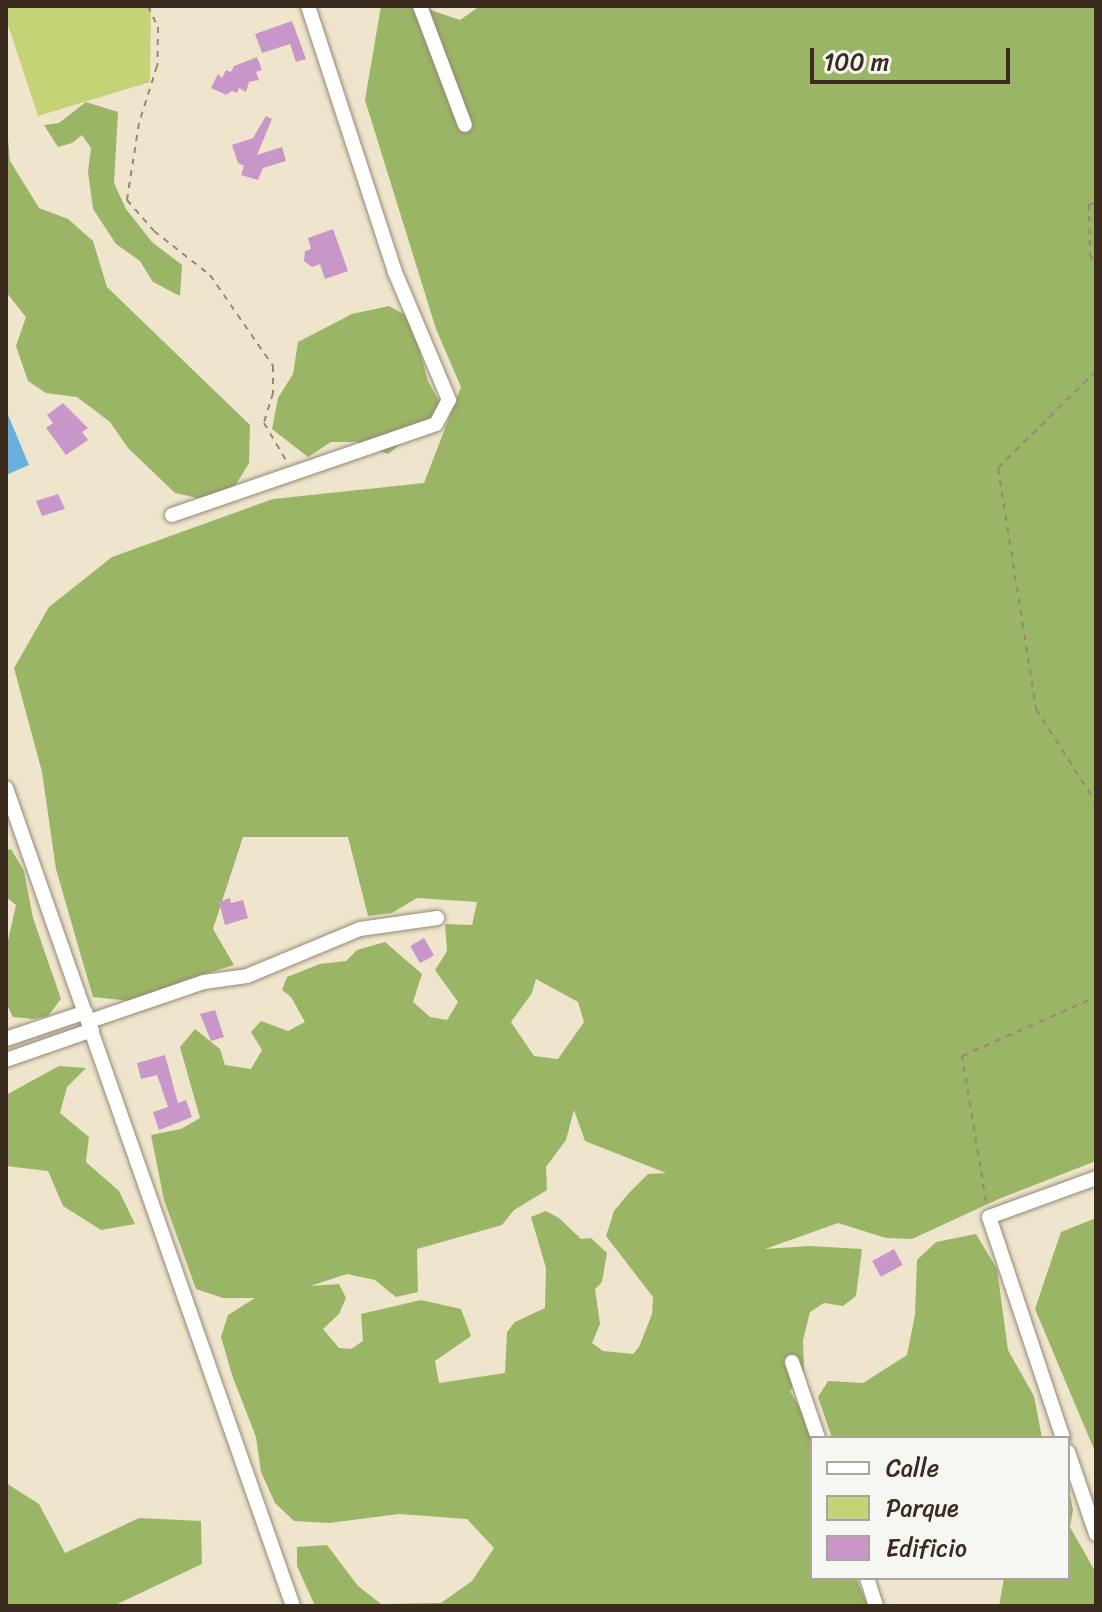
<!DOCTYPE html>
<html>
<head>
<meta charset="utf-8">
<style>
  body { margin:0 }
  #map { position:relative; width:1102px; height:1612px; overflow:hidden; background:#efe5cc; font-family:Sriracha,sans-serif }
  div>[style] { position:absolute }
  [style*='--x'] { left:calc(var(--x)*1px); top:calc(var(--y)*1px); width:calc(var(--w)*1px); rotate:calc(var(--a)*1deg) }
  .green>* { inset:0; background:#c4d375 }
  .forest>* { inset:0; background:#9bb566 }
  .water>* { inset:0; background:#67b1df }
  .building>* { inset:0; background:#c996c9; transform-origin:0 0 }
  .path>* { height:2px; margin-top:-1px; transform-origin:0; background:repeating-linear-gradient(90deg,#958875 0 6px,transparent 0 12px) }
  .roads { filter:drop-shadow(0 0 2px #958875) drop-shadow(0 0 2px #958875) }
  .street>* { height:14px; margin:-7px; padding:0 7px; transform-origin:7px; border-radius:7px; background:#fff }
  span { translate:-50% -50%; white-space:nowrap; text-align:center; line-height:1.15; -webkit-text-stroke:6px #f6f6f2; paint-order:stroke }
  .frame { position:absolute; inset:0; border:8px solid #3b2a1e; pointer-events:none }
  .legend { position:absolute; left:810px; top:1436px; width:260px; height:144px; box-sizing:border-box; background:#f6f6f2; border:2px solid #aba49d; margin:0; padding:10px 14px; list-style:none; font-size:24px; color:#3b2a1e }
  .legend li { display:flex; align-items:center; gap:16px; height:40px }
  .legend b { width:40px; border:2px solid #aba49d }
  .scale { position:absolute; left:810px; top:48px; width:200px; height:36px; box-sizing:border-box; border:4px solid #3b2a1e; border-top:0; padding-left:10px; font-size:24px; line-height:28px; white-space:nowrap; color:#3b2a1e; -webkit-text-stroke:6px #f6f6f2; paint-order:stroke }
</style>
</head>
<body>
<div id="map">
  <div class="green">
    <div style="clip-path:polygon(6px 6px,151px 6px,150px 82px,38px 116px,6px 19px)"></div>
  </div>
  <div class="forest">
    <div style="clip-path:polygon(evenodd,381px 6px,419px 6px,460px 20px,480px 6px,1096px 6px,1096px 1161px,1001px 1198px,912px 1239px,886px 1238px,838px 1223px,765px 1249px,809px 1246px,862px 1249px,856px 1296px,843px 1306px,824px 1303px,810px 1312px,803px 1340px,804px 1369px,790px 1391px,808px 1423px,812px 1438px,812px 1578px,856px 1578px,868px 1606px,315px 1606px,297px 1566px,297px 1547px,327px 1545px,358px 1586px,381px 1604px,441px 1603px,472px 1581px,494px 1548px,467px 1519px,399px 1514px,329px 1523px,294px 1521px,275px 1503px,261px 1472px,256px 1437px,232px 1375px,221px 1337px,228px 1315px,255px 1298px,223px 1298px,196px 1289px,164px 1200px,151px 1135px,181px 1129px,200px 1118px,180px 1047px,195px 1029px,220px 1049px,225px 1065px,251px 1069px,262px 1050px,251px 1032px,261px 1021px,288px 1031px,305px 1022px,291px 997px,282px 990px,287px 977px,320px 964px,346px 961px,357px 950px,385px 942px,422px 974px,413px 1002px,430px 1017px,447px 1020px,458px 1002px,435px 970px,447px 951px,445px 924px,472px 925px,477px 902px,417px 898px,392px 913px,368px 916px,348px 837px,243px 837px,213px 929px,234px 965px,182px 981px,139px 1002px,93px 997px,81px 956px,56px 869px,42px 772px,14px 668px,49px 607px,112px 557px,273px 499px,424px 483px,461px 387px,436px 329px,365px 100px,381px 6px,536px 979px,578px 1002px,584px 1022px,558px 1059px,534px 1056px,511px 1022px,532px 993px,536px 979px,381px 6px,574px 1110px,585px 1141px,666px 1173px,648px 1174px,628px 1194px,614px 1211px,606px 1236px,653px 1297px,652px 1314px,639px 1347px,633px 1354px,603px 1351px,592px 1343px,600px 1324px,595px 1289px,602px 1282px,607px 1253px,591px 1238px,581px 1239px,559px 1218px,546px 1211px,531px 1217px,546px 1268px,545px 1308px,515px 1322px,507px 1332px,505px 1373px,439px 1383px,435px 1361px,471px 1336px,461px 1309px,421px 1300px,361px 1314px,363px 1341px,351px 1349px,339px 1348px,323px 1329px,339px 1314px,346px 1298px,339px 1284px,310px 1286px,347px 1274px,375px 1280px,396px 1297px,418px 1292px,417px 1249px,502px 1225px,514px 1210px,547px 1190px,546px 1167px,566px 1140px,574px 1110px)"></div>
    <div style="clip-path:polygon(86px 102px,118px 112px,114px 183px,126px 209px,152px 242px,182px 265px,180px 296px,153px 282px,140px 261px,116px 244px,93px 209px,88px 172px,91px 148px,82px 135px,72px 143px,58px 147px,44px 125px,59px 123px)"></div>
    <div style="clip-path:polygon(6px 118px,10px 161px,39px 208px,68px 219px,93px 241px,107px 287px,250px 425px,249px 463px,235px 486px,216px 502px,175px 493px,128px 448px,110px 422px,77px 397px,46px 393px,28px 381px,16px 346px,26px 317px,6px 292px)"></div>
    <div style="clip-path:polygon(389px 306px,411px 318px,428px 381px,443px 408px,388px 454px,357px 442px,331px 442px,308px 457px,272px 429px,278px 398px,293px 374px,298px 342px,352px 314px)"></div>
    <div style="clip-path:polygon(11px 849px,24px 871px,33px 918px,61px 999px,48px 1016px,33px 1019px,13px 1017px,6px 1003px,6px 949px,16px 905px,6px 897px,6px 850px)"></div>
    <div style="clip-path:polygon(59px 1066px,86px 1068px,67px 1087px,60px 1113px,89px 1137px,86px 1162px,119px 1191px,135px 1224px,101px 1230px,63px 1206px,48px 1171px,6px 1166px,6px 1095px)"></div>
    <div style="clip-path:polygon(1096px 1218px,1096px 1454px,1035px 1309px,1061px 1232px)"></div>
    <div style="clip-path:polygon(976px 1234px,997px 1269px,1008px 1350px,1034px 1396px,1042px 1438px,832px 1438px,818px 1397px,828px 1381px,863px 1383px,907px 1355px,915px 1315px,917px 1260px,936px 1242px)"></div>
    <div style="clip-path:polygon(6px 1483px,39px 1504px,65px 1553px,139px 1518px,201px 1521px,202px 1564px,113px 1606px,6px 1606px)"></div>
    <div style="clip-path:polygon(1068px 1483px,1073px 1510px,1070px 1527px,1096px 1573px,1096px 1606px,999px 1606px,1004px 1578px,1068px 1578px)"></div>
  </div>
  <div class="water">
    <div style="clip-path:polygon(6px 410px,29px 465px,6px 475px)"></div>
  </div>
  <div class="building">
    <div style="clip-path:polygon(292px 21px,306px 59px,296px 62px,290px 44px,262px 53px,255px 34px)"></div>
    <div style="clip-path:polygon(257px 57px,262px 70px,256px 72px,259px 80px,249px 82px,246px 92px,239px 88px,237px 93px,232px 91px,226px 95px,211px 88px,218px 74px,222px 78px,226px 70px,231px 72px,234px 66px)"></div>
    <div style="clip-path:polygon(266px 116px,272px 119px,257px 155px,282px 147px,286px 161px,263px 168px,258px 180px,241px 175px,244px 166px,238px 163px,232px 145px,253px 138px)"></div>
    <div style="clip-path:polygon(333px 229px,348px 271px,325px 279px,320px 264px,312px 267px,304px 261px,305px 251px,311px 249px,308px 238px)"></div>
    <div style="clip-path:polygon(63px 403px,88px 428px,82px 432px,88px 440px,66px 455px,46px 428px,53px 423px,47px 415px)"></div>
    <div style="clip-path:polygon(58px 494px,65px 509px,42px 516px,36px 501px)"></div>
    <div style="clip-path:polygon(230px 898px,231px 903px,243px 900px,248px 918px,225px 925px,219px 902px)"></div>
    <div style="left:424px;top:938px;width:20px;height:16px;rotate:60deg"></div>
    <div style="clip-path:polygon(215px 1010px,224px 1037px,211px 1041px,200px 1014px)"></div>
    <div style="clip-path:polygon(165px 1055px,178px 1103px,186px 1100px,192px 1117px,159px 1130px,153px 1112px,168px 1107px,157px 1075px,141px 1079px,137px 1063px)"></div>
    <div style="left:894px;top:1249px;width:18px;height:25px;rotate:61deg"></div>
  </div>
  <div class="path">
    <div style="--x:148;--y:6;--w:23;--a:65"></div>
    <div style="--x:158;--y:27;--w:39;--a:91"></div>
    <div style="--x:157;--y:66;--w:60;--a:107.5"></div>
    <div style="--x:139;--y:123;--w:78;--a:98.9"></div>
    <div style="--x:127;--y:200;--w:41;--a:48.9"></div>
    <div style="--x:154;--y:231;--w:71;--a:38.2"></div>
    <div style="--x:210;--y:275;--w:111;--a:55.3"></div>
    <div style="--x:273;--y:366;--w:27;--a:90"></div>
    <div style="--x:273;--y:393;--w:31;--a:107"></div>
    <div style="--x:264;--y:423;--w:45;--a:59.5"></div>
    <div style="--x:1096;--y:203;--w:7;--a:172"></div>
    <div style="--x:1089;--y:204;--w:51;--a:88.9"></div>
    <div style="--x:1090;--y:255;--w:13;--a:61"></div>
    <div style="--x:1096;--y:371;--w:138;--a:135.3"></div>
    <div style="--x:998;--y:468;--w:244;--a:81"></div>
    <div style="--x:1036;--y:709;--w:112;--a:57.4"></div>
    <div style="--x:986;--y:1202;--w:148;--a:-99.3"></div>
    <div style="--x:962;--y:1056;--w:146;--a:-23.8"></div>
  </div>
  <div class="roads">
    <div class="street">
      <div style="--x:420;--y:6;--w:127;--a:69.3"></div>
      <div style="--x:172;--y:515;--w:279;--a:-19"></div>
      <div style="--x:436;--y:424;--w:27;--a:-62"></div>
      <div style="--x:449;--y:400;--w:139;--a:-112.9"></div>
      <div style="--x:395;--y:272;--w:280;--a:-108.1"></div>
      <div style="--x:6;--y:788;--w:867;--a:70.67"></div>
      <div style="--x:90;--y:1021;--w:120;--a:-18.9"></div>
      <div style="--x:204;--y:982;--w:43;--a:-7.9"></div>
      <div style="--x:247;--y:976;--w:122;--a:-22.6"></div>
      <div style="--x:360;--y:929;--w:78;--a:-8.1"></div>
      <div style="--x:6;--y:1039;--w:84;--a:-18.6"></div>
      <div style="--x:6;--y:1060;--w:91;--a:-19.2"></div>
      <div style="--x:792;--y:1362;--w:80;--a:71.1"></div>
      <div style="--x:1063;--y:1438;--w:233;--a:-108.5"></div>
      <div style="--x:989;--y:1217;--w:114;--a:-20"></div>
      <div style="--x:1068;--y:1452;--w:87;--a:71.1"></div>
      <div style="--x:867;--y:1578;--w:29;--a:72"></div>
    </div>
  </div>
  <div class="frame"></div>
  <ul class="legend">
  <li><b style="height:10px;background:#fff"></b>Calle</li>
  <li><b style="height:22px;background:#c4d375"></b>Parque</li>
  <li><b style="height:22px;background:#c996c9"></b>Edificio</li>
  </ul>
  <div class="scale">100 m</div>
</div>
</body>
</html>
